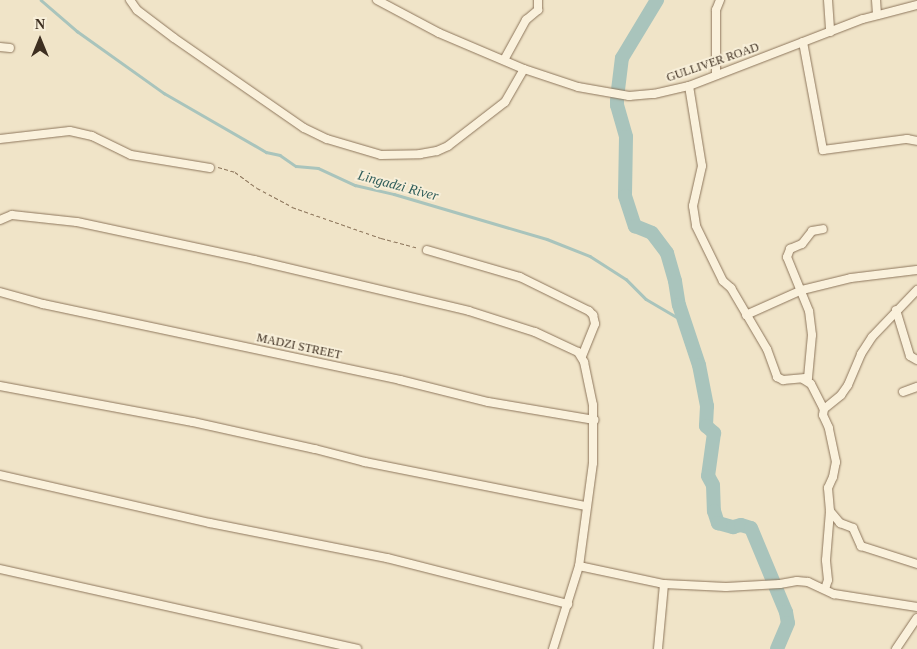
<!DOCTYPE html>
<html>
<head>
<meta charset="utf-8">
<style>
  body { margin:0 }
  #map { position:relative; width:917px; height:649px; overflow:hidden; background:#f0e4c8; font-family:Georgia,serif }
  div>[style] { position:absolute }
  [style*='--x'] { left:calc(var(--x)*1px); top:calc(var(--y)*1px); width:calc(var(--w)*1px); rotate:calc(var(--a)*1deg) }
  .stream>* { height:2.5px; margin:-1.25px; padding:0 1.25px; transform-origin:1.25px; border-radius:1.25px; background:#a9c4bc }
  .river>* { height:14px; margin:-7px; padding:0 7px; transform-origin:7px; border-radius:7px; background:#a9c4bc }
  .path>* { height:1px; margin-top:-0.5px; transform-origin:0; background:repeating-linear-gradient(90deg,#8d765c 0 4px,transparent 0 6.5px) }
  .roads { filter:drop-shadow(0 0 1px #8d765c) drop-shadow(0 0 1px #8d765c) }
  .minor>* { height:8px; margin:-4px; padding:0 4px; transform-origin:4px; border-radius:4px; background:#faf1dc }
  span { translate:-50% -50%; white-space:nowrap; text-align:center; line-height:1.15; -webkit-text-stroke:4px #f7eed8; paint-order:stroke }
  .street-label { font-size:12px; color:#3d2e20 }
  .water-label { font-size:14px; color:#2f5d5a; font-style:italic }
  .north { position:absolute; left:15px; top:15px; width:50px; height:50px; -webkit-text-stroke:4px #f7eed8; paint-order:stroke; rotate:0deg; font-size:14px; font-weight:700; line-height:20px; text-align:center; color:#3d2e20 }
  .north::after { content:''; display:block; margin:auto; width:18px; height:22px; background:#3d2e20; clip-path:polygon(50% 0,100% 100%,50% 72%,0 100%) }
</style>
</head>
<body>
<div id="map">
  <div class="stream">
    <div style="--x:41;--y:0;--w:48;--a:40.7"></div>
    <div style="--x:77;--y:31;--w:107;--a:35.5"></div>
    <div style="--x:164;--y:93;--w:118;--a:30"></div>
    <div style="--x:266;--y:152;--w:14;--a:12"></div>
    <div style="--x:280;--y:155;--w:19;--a:35"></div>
    <div style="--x:296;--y:166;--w:22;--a:5"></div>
    <div style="--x:318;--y:168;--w:41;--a:24.7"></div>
    <div style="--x:355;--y:185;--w:40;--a:13"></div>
    <div style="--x:394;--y:194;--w:159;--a:16.4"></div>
    <div style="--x:547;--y:239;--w:46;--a:21.6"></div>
    <div style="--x:590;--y:256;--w:43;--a:32.6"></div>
    <div style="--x:626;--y:279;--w:28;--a:45"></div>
    <div style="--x:646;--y:299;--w:45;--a:30.5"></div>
  </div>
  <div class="river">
    <div style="--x:618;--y:90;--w:32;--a:-83"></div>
    <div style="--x:622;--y:58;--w:68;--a:-58.9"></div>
    <div style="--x:617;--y:99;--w:6;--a:90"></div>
    <div style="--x:617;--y:105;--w:33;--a:74"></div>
    <div style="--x:626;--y:137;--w:59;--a:91"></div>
    <div style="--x:625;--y:196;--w:32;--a:72"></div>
    <div style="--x:635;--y:226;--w:18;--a:22"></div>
    <div style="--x:652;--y:233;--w:25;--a:53"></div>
    <div style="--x:667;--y:253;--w:29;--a:74"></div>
    <div style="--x:675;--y:281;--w:24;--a:81"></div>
    <div style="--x:679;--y:305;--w:63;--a:71.6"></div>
    <div style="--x:699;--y:365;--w:42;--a:79"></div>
    <div style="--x:707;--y:406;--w:20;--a:93"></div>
    <div style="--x:706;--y:426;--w:11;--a:41"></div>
    <div style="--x:714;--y:433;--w:43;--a:97.9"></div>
    <div style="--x:708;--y:476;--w:10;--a:61"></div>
    <div style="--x:713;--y:485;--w:26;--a:88"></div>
    <div style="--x:714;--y:511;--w:13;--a:72"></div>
    <div style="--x:718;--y:523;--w:16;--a:15"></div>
    <div style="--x:733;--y:527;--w:8;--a:-14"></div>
    <div style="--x:741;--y:525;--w:10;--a:17"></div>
    <div style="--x:751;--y:528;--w:91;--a:67.4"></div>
    <div style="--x:786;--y:612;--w:11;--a:80"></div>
    <div style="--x:788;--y:623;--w:28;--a:113"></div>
  </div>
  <div class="path">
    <div style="--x:218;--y:167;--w:18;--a:16"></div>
    <div style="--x:235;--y:172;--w:27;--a:36"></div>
    <div style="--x:257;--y:188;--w:40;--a:28"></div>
    <div style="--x:292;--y:207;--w:94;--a:19.2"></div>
    <div style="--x:381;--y:238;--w:39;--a:15"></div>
  </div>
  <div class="roads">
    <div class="minor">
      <div style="--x:130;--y:0;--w:12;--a:55"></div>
      <div style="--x:137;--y:10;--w:46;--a:37.1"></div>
      <div style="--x:174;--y:38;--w:158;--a:34.7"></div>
      <div style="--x:304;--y:128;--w:25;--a:26"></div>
      <div style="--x:327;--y:139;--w:56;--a:16.5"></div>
      <div style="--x:381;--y:155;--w:39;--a:-1"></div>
      <div style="--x:420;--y:154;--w:17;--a:-10"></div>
      <div style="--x:437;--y:151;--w:12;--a:-24"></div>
      <div style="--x:448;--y:146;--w:72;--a:-37.7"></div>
      <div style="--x:505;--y:102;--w:38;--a:-60"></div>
      <div style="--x:377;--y:0;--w:70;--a:28"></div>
      <div style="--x:439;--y:33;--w:92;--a:23"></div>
      <div style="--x:524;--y:69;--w:57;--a:18.4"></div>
      <div style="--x:578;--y:87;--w:52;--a:10"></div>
      <div style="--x:629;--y:96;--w:25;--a:-5"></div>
      <div style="--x:654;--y:94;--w:36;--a:-13"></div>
      <div style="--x:689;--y:86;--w:186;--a:-21.1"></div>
      <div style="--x:863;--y:19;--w:56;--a:-14.5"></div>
      <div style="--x:828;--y:0;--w:32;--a:86"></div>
      <div style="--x:876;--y:0;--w:15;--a:86"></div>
      <div style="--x:803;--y:42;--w:110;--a:79.5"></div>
      <div style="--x:823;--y:150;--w:85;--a:-7.5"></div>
      <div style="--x:907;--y:139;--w:10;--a:11"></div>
      <div style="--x:0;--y:47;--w:10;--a:6"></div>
      <div style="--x:504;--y:60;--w:46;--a:-61.2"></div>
      <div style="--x:526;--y:20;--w:16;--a:-40"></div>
      <div style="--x:538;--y:10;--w:10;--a:-90"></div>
      <div style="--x:716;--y:75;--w:65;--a:-90"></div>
      <div style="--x:716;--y:10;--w:11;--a:-68"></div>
      <div style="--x:689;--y:86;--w:81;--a:80.8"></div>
      <div style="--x:702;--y:166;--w:41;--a:102.7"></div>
      <div style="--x:693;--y:206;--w:20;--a:81"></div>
      <div style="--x:696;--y:226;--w:61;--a:63.9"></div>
      <div style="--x:723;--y:281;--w:11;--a:41"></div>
      <div style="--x:731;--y:288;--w:71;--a:59.5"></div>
      <div style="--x:767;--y:349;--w:30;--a:70"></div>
      <div style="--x:777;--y:377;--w:7;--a:27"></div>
      <div style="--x:783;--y:380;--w:25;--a:-5"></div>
      <div style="--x:808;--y:378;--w:43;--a:-84.7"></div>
      <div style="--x:812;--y:335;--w:24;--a:-97"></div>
      <div style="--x:809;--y:311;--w:58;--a:-112.2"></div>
      <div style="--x:787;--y:257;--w:9;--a:-69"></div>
      <div style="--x:790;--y:249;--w:13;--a:-23"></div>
      <div style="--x:802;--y:244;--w:16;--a:-52"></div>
      <div style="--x:812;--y:231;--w:11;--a:-10"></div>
      <div style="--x:0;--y:139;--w:70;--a:-6.5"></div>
      <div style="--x:70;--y:131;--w:23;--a:13"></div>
      <div style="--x:92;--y:136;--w:43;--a:26"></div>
      <div style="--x:131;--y:155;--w:80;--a:9.3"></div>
      <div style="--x:0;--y:220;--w:13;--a:-23"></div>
      <div style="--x:12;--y:215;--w:65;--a:6.1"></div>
      <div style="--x:77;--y:222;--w:181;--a:12.1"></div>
      <div style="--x:254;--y:260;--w:221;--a:13.3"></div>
      <div style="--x:469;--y:311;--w:69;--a:17.7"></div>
      <div style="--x:535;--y:332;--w:47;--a:24.9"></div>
      <div style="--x:578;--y:352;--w:12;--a:59"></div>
      <div style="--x:584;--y:362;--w:44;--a:78.2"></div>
      <div style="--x:593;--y:405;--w:58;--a:90"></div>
      <div style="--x:593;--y:463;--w:104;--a:97.7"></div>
      <div style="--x:579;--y:566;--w:87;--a:107.4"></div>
      <div style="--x:427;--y:250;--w:97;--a:16.2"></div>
      <div style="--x:520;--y:277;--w:77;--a:26.2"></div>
      <div style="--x:589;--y:311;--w:6;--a:45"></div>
      <div style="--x:593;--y:315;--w:9;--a:77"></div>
      <div style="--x:595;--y:324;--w:35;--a:112"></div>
      <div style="--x:0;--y:292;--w:45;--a:15.6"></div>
      <div style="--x:43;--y:304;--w:365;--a:12"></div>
      <div style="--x:400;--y:380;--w:91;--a:14"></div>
      <div style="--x:488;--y:402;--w:108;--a:9.6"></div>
      <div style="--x:896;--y:310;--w:48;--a:73.1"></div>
      <div style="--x:910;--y:356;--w:8;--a:30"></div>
      <div style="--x:746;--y:315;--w:61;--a:-24.1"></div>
      <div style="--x:802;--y:290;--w:50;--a:-13.8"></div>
      <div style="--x:851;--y:278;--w:66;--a:-6.9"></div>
      <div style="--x:803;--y:379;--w:9;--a:32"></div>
      <div style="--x:811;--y:384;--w:28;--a:63"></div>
      <div style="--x:0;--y:386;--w:196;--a:10.6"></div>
      <div style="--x:193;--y:422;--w:125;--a:12.5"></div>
      <div style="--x:315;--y:449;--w:52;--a:14.6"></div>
      <div style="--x:365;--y:462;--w:224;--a:11.3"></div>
      <div style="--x:903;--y:392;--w:15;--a:-20"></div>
      <div style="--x:0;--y:475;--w:215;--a:12.9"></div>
      <div style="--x:210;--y:523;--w:180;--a:11.2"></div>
      <div style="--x:387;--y:558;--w:187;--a:14.3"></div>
      <div style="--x:830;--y:511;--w:16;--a:50"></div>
      <div style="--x:840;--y:523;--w:14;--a:21"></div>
      <div style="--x:853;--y:528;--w:20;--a:66"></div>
      <div style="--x:861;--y:546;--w:59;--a:17.8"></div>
      <div style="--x:579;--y:566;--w:87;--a:12"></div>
      <div style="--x:664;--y:584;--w:62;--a:2.8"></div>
      <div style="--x:726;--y:587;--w:54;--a:-3.2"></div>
      <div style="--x:780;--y:584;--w:17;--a:-10"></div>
      <div style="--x:797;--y:581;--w:11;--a:5"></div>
      <div style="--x:808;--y:582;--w:29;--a:25"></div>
      <div style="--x:834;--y:594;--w:84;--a:8.9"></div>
      <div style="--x:0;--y:569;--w:366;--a:12.6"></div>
      <div style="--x:825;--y:589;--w:9;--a:-72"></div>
      <div style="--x:828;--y:580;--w:20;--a:-96"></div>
      <div style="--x:826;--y:560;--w:49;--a:-85.3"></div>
      <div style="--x:830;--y:511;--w:23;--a:-95"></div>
      <div style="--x:828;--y:488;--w:12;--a:-66"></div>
      <div style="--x:833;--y:477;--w:15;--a:-79"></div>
      <div style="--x:836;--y:462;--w:35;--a:-102"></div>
      <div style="--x:829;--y:428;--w:14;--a:-115"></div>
      <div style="--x:823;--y:415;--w:6;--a:-81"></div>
      <div style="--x:824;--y:409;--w:22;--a:-39"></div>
      <div style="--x:841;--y:395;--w:12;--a:-55"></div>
      <div style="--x:848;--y:385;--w:34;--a:-67"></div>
      <div style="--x:861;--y:354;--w:20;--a:-57"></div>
      <div style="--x:872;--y:337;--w:65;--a:-46.2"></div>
      <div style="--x:658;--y:649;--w:65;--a:-84.7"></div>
      <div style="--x:896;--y:649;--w:37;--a:-56"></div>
    </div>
  </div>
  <div class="street-label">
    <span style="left:713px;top:63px;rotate:-19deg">GULLIVER ROAD</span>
    <span style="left:299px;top:347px;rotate:12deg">MADZI STREET</span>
  </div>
  <div class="water-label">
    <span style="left:398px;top:186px;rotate:15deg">Lingadzi River</span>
  </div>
  <div class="north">N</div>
</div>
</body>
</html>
